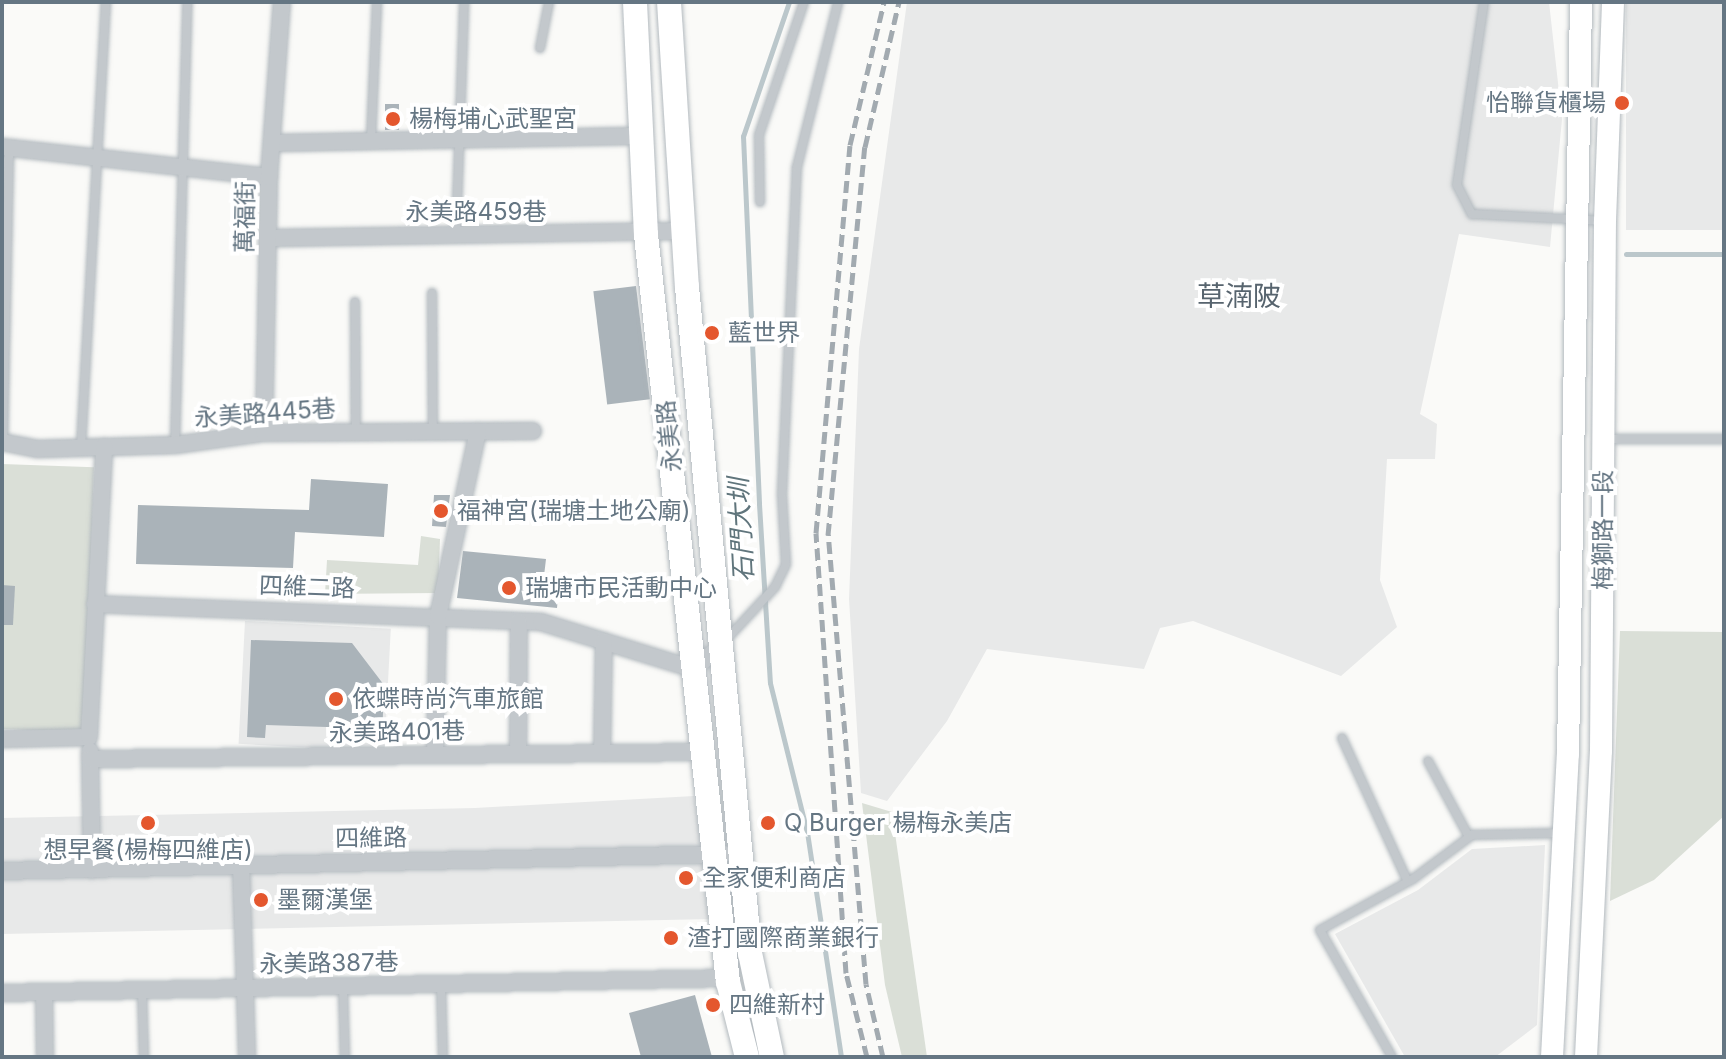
<!DOCTYPE html>
<html>
<head>
<meta charset="utf-8">
<style>
  body { margin:0 }
  #map { position:relative; width:1726px; height:1059px; overflow:hidden; background:#fafaf8; font-family:Inter,"Noto Sans TC",sans-serif }
  div>[style] { position:absolute }
  [style*='--x'] { left:calc(var(--x)*1px); top:calc(var(--y)*1px); width:calc(var(--w)*1px); rotate:calc(var(--a)*1deg) }
  .built>* { inset:0; background:#e8e9e9; transform-origin:0 0 }
  .green>* { inset:0; background:#dadfd7; transform-origin:0 0 }
  .stream>* { height:5px; margin:-2.5px; padding:0 2.5px; transform-origin:2.5px; border-radius:2.5px; background:#bbc7cb }
  .building>* { inset:0; background:#aab3b9; transform-origin:0 0 }
  .roads { filter:drop-shadow(0 0 2px #b3babf) drop-shadow(0 0 2px #b3babf) }
  .lane>* { height:8px; margin:-4px; padding:0 4px; transform-origin:4px; border-radius:4px; background:#c3c8cc }
  .street>* { height:16px; margin:-8px; padding:0 8px; transform-origin:8px; border-radius:8px; background:#c3c8cc }
  .secondary>* { height:22px; margin:-11px; padding:0 11px; transform-origin:11px; border-radius:11px; background:#fff }
  .primary>* { height:24px; margin:-12px; padding:0 12px; transform-origin:12px; border-radius:12px; background:#fff }
  .rail>* { height:5px; margin-top:-2.5px; transform-origin:0; background:repeating-linear-gradient(90deg,#a2aab0 0 12px,transparent 0 18px) }
  .dots>* { width:22px; height:22px; translate:-50% -50%; box-sizing:border-box; border:4px solid #fff; border-radius:50% }
  span { translate:-50% -50%; white-space:nowrap; text-align:center; line-height:1.15; -webkit-text-stroke:8px #fff; paint-order:stroke }
  .poi-label { font-size:24px; color:#657683 }
  .right { translate:-100% -50%; text-align:right }
  .left { translate:0 -50%; text-align:left }
  .street-label { font-size:24px; color:#657683 }
  .water-label { font-size:26px; color:#60757c; font-style:italic }
  .quarter-label { font-size:28px; color:#57646e }
  .frame { position:absolute; inset:0; border:4px solid #657683; pointer-events:none }
</style>
</head>
<body>
<div id="map">
  <div class="built">
    <div style="clip-path:polygon(907px 2px,1549px 2px,1562px 119px,1550px 247px,1459px 234px,1420px 414px,1437px 424px,1435px 459px,1387px 459px,1380px 580px,1397px 627px,1341px 676px,1193px 621px,1160px 628px,1144px 669px,987px 649px,947px 721px,887px 801px,861px 793px,849px 599px,859px 349px)"></div>
    <div style="left:1626px;top:2px;width:98px;height:228px"></div>
    <div style="left:245px;top:621px;width:146px;height:123px;rotate:3deg"></div>
    <div style="clip-path:polygon(694px 796px,713px 919px,2px 934px,2px 818px,475px 808px)"></div>
    <div style="clip-path:polygon(1545px 845px,1537px 1025px,1495px 1057px,1405px 1057px,1335px 934px,1418px 890px,1472px 849px)"></div>
  </div>
  <div class="green">
    <div style="left:2px;top:464px;width:92px;height:265px;rotate:2deg"></div>
    <div style="clip-path:polygon(421px 536px,440px 539px,438px 593px,325px 594px,327px 560px,418px 565px)"></div>
    <div style="clip-path:polygon(1620px 631px,1724px 632px,1724px 816px,1654px 880px,1610px 901px)"></div>
    <div style="clip-path:polygon(862px 803px,892px 812px,927px 1057px,902px 1057px,885px 985px)"></div>
  </div>
  <div class="stream">
    <div style="--x:789;--y:2;--w:142;--a:108.9"></div>
    <div style="--x:743;--y:136;--w:368;--a:87.5"></div>
    <div style="--x:759;--y:504;--w:179;--a:86.5"></div>
    <div style="--x:770;--y:683;--w:154;--a:76.1"></div>
    <div style="--x:807;--y:832;--w:228;--a:81.4"></div>
    <div style="--x:1626;--y:254;--w:98;--a:0"></div>
  </div>
  <div class="building">
    <div style="left:385px;top:104px;width:14px;height:26px"></div>
    <div style="left:636px;top:286px;width:114px;height:43px;rotate:83deg"></div>
    <div style="clip-path:polygon(311px 479px,388px 484px,384px 537px,295px 532px,293px 568px,136px 564px,138px 505px,309px 510px)"></div>
    <div style="clip-path:polygon(434px 495px,450px 495px,446px 527px,432px 526px)"></div>
    <div style="clip-path:polygon(463px 551px,546px 559px,544px 576px,560px 577px,557px 608px,457px 598px)"></div>
    <div style="clip-path:polygon(2px 585px,15px 586px,13px 625px,2px 625px)"></div>
    <div style="clip-path:polygon(251px 640px,352px 643px,384px 685px,382px 740px,356px 739px,357px 728px,266px 725px,265px 738px,247px 737px)"></div>
    <div style="clip-path:polygon(695px 995px,712px 1057px,641px 1057px,629px 1013px)"></div>
  </div>
  <div class="roads">
    <div class="lane">
      <div style="--x:1484;--y:2;--w:185;--a:98.4"></div>
      <div style="--x:1457;--y:185;--w:33;--a:63"></div>
      <div style="--x:1472;--y:214;--w:132;--a:3"></div>
      <div style="--x:540;--y:48;--w:47;--a:-78.9"></div>
      <div style="--x:371;--y:140;--w:138;--a:-87.5"></div>
      <div style="--x:760;--y:202;--w:67;--a:-90.9"></div>
      <div style="--x:759;--y:135;--w:140;--a:-71.3"></div>
      <div style="--x:456;--y:236;--w:234;--a:-88"></div>
      <div style="--x:432;--y:293;--w:139;--a:89.6"></div>
      <div style="--x:355;--y:302;--w:129;--a:89.6"></div>
      <div style="--x:1604;--y:439;--w:120;--a:0"></div>
      <div style="--x:3;--y:443;--w:295;--a:-88.8"></div>
      <div style="--x:175;--y:445;--w:443;--a:-88.4"></div>
      <div style="--x:81;--y:447;--w:446;--a:-86.8"></div>
      <div style="--x:725;--y:641;--w:74;--a:-47.2"></div>
      <div style="--x:775;--y:587;--w:25;--a:-64"></div>
      <div style="--x:786;--y:564;--w:70;--a:-93.3"></div>
      <div style="--x:782;--y:494;--w:327;--a:-87.4"></div>
      <div style="--x:797;--y:167;--w:170;--a:-76"></div>
      <div style="--x:1342;--y:738;--w:158;--a:65.4"></div>
      <div style="--x:1428;--y:761;--w:86;--a:61.7"></div>
      <div style="--x:441;--y:985;--w:72;--a:88.4"></div>
      <div style="--x:343;--y:987;--w:70;--a:88.4"></div>
      <div style="--x:142;--y:990;--w:67;--a:88.3"></div>
      <div style="--x:1392;--y:1057;--w:146;--a:-119.6"></div>
      <div style="--x:1320;--y:930;--w:106;--a:-28.7"></div>
      <div style="--x:1413;--y:879;--w:74;--a:-36.7"></div>
      <div style="--x:1472;--y:835;--w:91;--a:-1.3"></div>
    </div>
    <div class="street">
      <div style="--x:272;--y:143;--w:366;--a:-1.1"></div>
      <div style="--x:2;--y:147;--w:269;--a:6.4"></div>
      <div style="--x:269;--y:238;--w:414;--a:-1"></div>
      <div style="--x:264;--y:433;--w:256;--a:-88.9"></div>
      <div style="--x:269;--y:177;--w:175;--a:-85.8"></div>
      <div style="--x:2;--y:442;--w:37;--a:11"></div>
      <div style="--x:38;--y:449;--w:137;--a:-1.7"></div>
      <div style="--x:175;--y:445;--w:90;--a:-7.7"></div>
      <div style="--x:264;--y:433;--w:269;--a:-0.4"></div>
      <div style="--x:95;--y:604;--w:446;--a:2.3"></div>
      <div style="--x:541;--y:622;--w:160;--a:17.1"></div>
      <div style="--x:694;--y:669;--w:37;--a:-41"></div>
      <div style="--x:2;--y:739;--w:87;--a:-1.3"></div>
      <div style="--x:89;--y:737;--w:291;--a:-87"></div>
      <div style="--x:90;--y:751;--w:119;--a:89"></div>
      <div style="--x:602;--y:753;--w:112;--a:-89"></div>
      <div style="--x:518;--y:754;--w:132;--a:-89.6"></div>
      <div style="--x:435;--y:755;--w:139;--a:-88.8"></div>
      <div style="--x:438;--y:616;--w:189;--a:-77.8"></div>
      <div style="--x:90;--y:759;--w:614;--a:-0.65"></div>
      <div style="--x:241;--y:864;--w:193;--a:88.2"></div>
      <div style="--x:2;--y:871;--w:722;--a:-1.35"></div>
      <div style="--x:44;--y:992;--w:65;--a:89.1"></div>
      <div style="--x:2;--y:993;--w:726;--a:-1.18"></div>
    </div>
    <div class="secondary">
      <div style="--x:1552;--y:1057;--w:303;--a:-87"></div>
      <div style="--x:1568;--y:754;--w:752;--a:-89.01"></div>
      <div style="--x:1586;--y:1057;--w:306;--a:-87.2"></div>
      <div style="--x:1601;--y:751;--w:530;--a:-89.57"></div>
      <div style="--x:1605;--y:221;--w:219;--a:-87.9"></div>
    </div>
    <div class="primary">
      <div style="--x:635;--y:2;--w:233;--a:87.3"></div>
      <div style="--x:646;--y:235;--w:751;--a:83.74"></div>
      <div style="--x:728;--y:982;--w:77;--a:75.8"></div>
      <div style="--x:669;--y:2;--w:286;--a:86.4"></div>
      <div style="--x:687;--y:287;--w:669;--a:84.6"></div>
      <div style="--x:750;--y:953;--w:106;--a:78.1"></div>
    </div>
  </div>
  <div class="rail">
    <div style="--x:867;--y:1057;--w:87;--a:-104"></div>
    <div style="--x:846;--y:973;--w:441;--a:-93.9"></div>
    <div style="--x:816;--y:533;--w:389;--a:-85"></div>
    <div style="--x:850;--y:145;--w:147;--a:-76.6"></div>
    <div style="--x:883;--y:1057;--w:75;--a:-103.1"></div>
    <div style="--x:866;--y:984;--w:451;--a:-94.8"></div>
    <div style="--x:828;--y:535;--w:390;--a:-84.6"></div>
    <div style="--x:865;--y:147;--w:149;--a:-76.8"></div>
  </div>
  <div class="dots">
    <div style="left:1622px;top:103px;background:#e4572e"></div>
    <div style="left:393px;top:119px;background:#e4572e"></div>
    <div style="left:712px;top:333px;background:#e4572e"></div>
    <div style="left:441px;top:511px;background:#e4572e"></div>
    <div style="left:509px;top:588px;background:#e4572e"></div>
    <div style="left:336px;top:699px;background:#e4572e"></div>
    <div style="left:148px;top:823px;background:#e4572e"></div>
    <div style="left:768px;top:823px;background:#e4572e"></div>
    <div style="left:686px;top:878px;background:#e4572e"></div>
    <div style="left:261px;top:900px;background:#e4572e"></div>
    <div style="left:671px;top:938px;background:#e4572e"></div>
    <div style="left:713px;top:1005px;background:#e4572e"></div>
  </div>
  <div class="poi-label">
    <span class="right" style="left:1606px;top:103px">怡聯貨櫃場</span>
    <span class="left" style="left:409px;top:119px">楊梅埔心武聖宮</span>
    <span class="left" style="left:728px;top:333px">藍世界</span>
    <span class="left" style="left:457px;top:511px">福神宮(瑞塘土地公廟)</span>
    <span class="left" style="left:525px;top:588px">瑞塘市民活動中心</span>
    <span class="left" style="left:352px;top:699px">依蝶時尚汽車旅館</span>
    <span class="left" style="left:784px;top:823px">Q Burger 楊梅永美店</span>
    <span style="left:148px;top:850px">想早餐(楊梅四維店)</span>
    <span class="left" style="left:702px;top:878px">全家便利商店</span>
    <span class="left" style="left:277px;top:900px">墨爾漢堡</span>
    <span class="left" style="left:687px;top:938px">渣打國際商業銀行</span>
    <span class="left" style="left:729px;top:1005px">四維新村</span>
  </div>
  <div class="street-label">
    <span style="left:476px;top:212px">永美路459巷</span>
    <span style="left:245px;top:217px;rotate:-89deg">萬福街</span>
    <span style="left:265px;top:413px;rotate:-4deg">永美路445巷</span>
    <span style="left:669px;top:436px;rotate:-96deg">永美路</span>
    <span style="left:1603px;top:530px;rotate:-90deg">梅獅路一段</span>
    <span style="left:307px;top:587px;rotate:2deg">四維二路</span>
    <span style="left:397px;top:732px;rotate:-1deg">永美路401巷</span>
    <span style="left:371px;top:838px;rotate:-1deg">四維路</span>
    <span style="left:329px;top:963px;rotate:-1deg">永美路387巷</span>
  </div>
  <div class="water-label">
    <span style="left:741px;top:530px;rotate:-93deg">石門大圳</span>
  </div>
  <div class="quarter-label">
    <span style="left:1239px;top:296px">草湳陂</span>
  </div>
  <div class="frame"></div>
</div>
</body>
</html>
